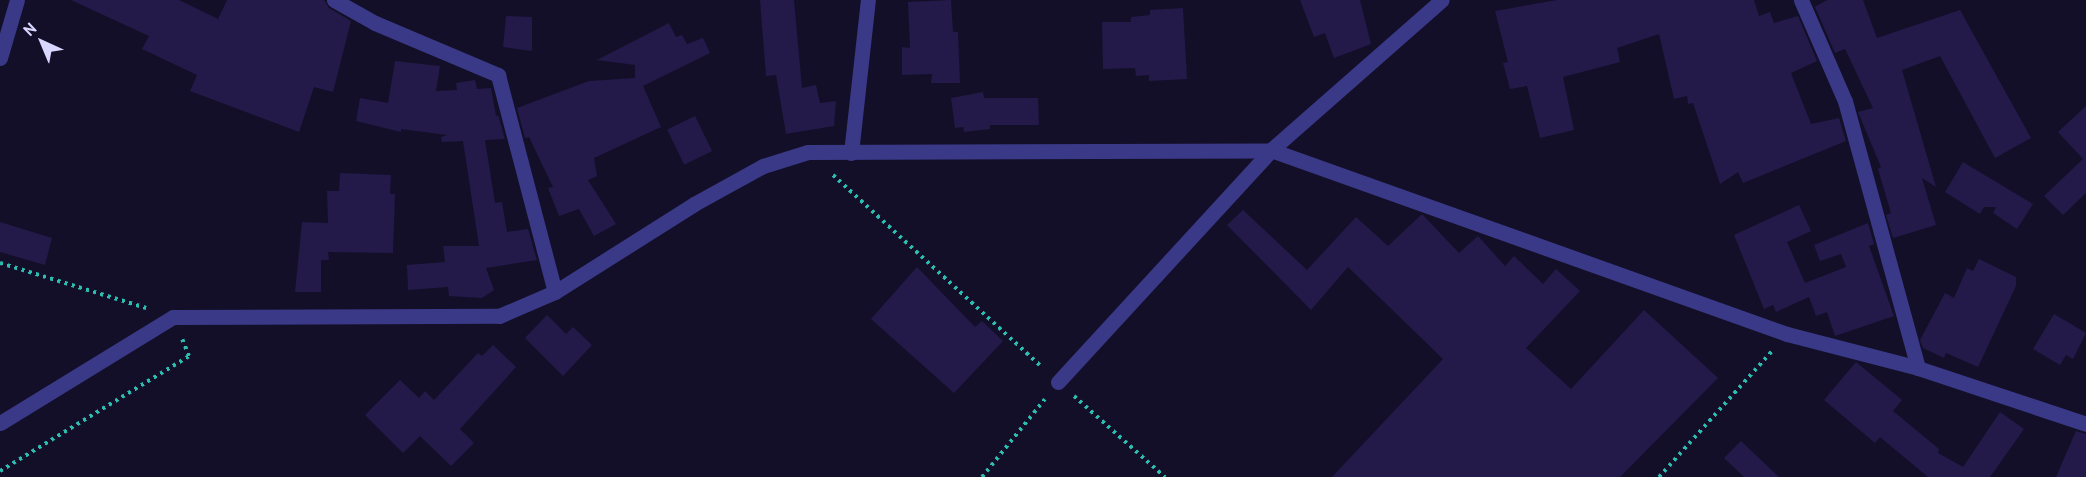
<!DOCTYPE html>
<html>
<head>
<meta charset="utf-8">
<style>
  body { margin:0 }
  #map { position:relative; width:2086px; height:477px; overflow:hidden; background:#130f28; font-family:"PT Sans",sans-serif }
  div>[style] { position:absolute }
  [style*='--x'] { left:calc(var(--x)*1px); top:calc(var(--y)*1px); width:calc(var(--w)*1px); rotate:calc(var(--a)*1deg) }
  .building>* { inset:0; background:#231a49; transform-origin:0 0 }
  .path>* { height:4px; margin-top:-2px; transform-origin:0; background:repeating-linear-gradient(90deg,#2cbcb0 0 3px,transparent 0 7.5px) }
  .minor>* { height:15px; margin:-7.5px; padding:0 7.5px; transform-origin:7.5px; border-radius:7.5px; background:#3a3988 }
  span { translate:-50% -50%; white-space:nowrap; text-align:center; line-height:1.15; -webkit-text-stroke:5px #130f28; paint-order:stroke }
  .north { position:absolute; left:12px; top:12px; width:60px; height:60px; -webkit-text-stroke:4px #130f28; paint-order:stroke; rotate:316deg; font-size:16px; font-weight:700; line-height:24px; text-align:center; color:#d9d6ff }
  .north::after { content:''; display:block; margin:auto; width:21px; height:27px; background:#d9d6ff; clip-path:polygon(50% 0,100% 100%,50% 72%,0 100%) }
</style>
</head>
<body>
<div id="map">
  <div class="building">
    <div style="clip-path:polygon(71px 0,179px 0,218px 19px,227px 0,324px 0,329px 8px,351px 21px,333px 92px,314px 87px,299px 132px,190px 91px,197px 75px,142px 49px,149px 36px)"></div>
    <div style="clip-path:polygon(760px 0,794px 0,802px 88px,816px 85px,820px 103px,836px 101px,834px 126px,786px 134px,776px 75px,766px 76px)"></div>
    <div style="clip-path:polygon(951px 0,953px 32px,958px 32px,960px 83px,931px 83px,932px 74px,902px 75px,902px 47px,910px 48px,908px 2px)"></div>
    <div style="clip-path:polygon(1300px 0,1360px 0,1371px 44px,1334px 58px,1325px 33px,1314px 37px)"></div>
    <div style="clip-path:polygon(1557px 0,1754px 0,1759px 16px,1770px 12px,1774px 23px,1798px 16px,1817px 61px,1791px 73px,1811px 124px,1839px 118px,1846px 141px,1743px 183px,1738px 172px,1720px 184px,1693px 103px,1688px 104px,1687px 96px,1674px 99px,1659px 34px,1617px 48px,1620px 62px,1563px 77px,1574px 130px,1540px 138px,1527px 86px,1510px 89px,1503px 63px,1508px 62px,1495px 11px)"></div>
    <div style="clip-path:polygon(1827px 0,1863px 0,1877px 38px,1960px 10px,2031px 138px,1995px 158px,1940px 56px,1902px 70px,1936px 187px,1922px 178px,1936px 225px,1893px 238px,1886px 215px,1891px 213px,1878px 169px,1881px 167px,1858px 112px,1873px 108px,1845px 49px,1835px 53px,1815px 7px)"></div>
    <div style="clip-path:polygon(1183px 8px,1187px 79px,1149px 81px,1149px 75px,1136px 76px,1135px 68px,1103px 69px,1102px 22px,1131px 22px,1131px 17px,1150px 15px,1150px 10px)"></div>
    <div style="clip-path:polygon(506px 16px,532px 17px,532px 51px,503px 47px)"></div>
    <div style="clip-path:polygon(669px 23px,676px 37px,682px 35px,687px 44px,703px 38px,710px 53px,643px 86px,661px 127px,594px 158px,597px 176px,588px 180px,616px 224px,594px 236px,579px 209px,559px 216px,548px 188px,553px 187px,529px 137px,525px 138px,517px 108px,589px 81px,635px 78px,635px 65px,597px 60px)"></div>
    <div style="clip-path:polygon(395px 61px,440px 66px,436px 91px,457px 90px,456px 83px,475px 80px,477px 89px,491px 88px,496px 116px,498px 115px,505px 139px,485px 140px,495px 203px,502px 202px,507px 232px,528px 229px,537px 260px,486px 268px,494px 290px,482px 298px,449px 296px,448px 287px,408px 290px,407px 265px,445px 262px,443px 246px,479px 246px,463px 141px,442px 142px,441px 137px,447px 135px,401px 129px,401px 132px,356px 121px,360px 98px,388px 103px)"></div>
    <div style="clip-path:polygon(983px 92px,984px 98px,1038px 98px,1039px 125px,990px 125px,990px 129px,964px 132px,963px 127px,955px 128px,951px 98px)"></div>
    <div style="clip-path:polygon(2086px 106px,2086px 193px,2063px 215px,2044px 196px,2083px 159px,2058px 132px)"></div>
    <div style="left:695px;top:116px;width:39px;height:31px;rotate:64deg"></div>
    <div style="clip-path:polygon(1963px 162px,2033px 204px,2017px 229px,1993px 213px,1996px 207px,1984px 207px,1980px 214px,1945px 192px)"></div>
    <div style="clip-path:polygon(340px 173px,391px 175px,390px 194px,395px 194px,393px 253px,328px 252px,329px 260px,321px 260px,321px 292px,295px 292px,302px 222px,328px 223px,327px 191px,339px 191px)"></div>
    <div style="clip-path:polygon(1799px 205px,1811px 231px,1787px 242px,1805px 283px,1846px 267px,1841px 254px,1820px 261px,1814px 245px,1868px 223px,1874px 244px,1869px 246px,1894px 316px,1835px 336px,1827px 312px,1816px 316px,1809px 297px,1776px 312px,1773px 305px,1764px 309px,1734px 235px)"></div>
    <div style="clip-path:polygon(1243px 210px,1307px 270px,1356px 217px,1388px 246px,1422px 214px,1459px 253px,1478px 236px,1505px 266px,1514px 256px,1543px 284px,1556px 269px,1580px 291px,1526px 348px,1571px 389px,1644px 310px,1718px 378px,1620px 477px,1332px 477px,1443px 359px,1348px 267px,1311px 310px,1227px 225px)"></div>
    <div style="clip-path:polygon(0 222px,52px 238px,45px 265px,0 252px)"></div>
    <div style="clip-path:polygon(1979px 259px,2016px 277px,2016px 286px,1978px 367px,1946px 353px,1944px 358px,1923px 348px,1920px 340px,1945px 293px,1954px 298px,1967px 268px,1973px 271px)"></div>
    <div style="clip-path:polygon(917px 267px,975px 327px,982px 321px,1003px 341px,954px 393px,871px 319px)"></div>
    <div style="clip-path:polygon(2054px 314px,2086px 333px,2073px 359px,2066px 355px,2060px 365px,2033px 349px)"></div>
    <div style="clip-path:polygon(547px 315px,566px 334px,573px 327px,592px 345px,563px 376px,525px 338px)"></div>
    <div style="clip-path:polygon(493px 345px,516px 367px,460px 429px,474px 443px,451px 466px,420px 436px,403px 453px,365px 415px,400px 380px,419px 398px,425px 391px,434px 400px,478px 353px,482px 356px)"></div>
    <div style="clip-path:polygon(1856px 362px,1902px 400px,1893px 411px,1939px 449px,1938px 453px,1963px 467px,2000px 412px,2024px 429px,1990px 477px,1928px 477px,1880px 437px,1875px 443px,1824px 400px)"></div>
    <div style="clip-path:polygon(2076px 431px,2086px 434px,2086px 477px,2056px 477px)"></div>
    <div style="clip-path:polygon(1741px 441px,1779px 477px,1744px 477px,1724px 458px)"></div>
  </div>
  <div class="path">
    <div style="--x:833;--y:175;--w:284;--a:42.6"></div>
    <div style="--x:0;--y:263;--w:153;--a:17.1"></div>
    <div style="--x:1074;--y:396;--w:122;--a:41.7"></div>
    <div style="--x:0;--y:471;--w:221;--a:-31.3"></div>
    <div style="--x:189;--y:356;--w:18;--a:-112"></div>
    <div style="--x:982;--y:477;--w:100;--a:-51.1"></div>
    <div style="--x:1659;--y:477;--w:171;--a:-48.1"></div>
  </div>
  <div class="minor">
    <div style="--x:334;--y:0;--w:47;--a:29.3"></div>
    <div style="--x:375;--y:23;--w:134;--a:22.9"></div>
    <div style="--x:498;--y:75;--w:224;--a:75.3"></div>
    <div style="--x:1801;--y:0;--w:110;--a:66.5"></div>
    <div style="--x:1845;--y:101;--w:277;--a:74.7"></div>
    <div style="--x:0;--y:58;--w:60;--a:-73.7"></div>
    <div style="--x:851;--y:153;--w:154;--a:-83.7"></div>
    <div style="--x:1058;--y:382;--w:315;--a:-47.4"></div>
    <div style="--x:1271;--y:150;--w:227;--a:-41.3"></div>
    <div style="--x:0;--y:423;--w:203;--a:-31.5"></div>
    <div style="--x:173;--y:317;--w:326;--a:-0.2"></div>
    <div style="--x:499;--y:316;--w:61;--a:-23.2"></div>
    <div style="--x:555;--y:292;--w:165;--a:-32.3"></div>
    <div style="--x:694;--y:204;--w:79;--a:-28.8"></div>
    <div style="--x:763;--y:166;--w:47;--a:-17.3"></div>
    <div style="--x:808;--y:152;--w:463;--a:-0.2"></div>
    <div style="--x:1271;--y:150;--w:548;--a:19.63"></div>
    <div style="--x:1787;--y:334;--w:135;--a:14.5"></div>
    <div style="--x:1918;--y:368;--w:177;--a:18.4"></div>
  </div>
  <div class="north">N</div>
</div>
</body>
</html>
